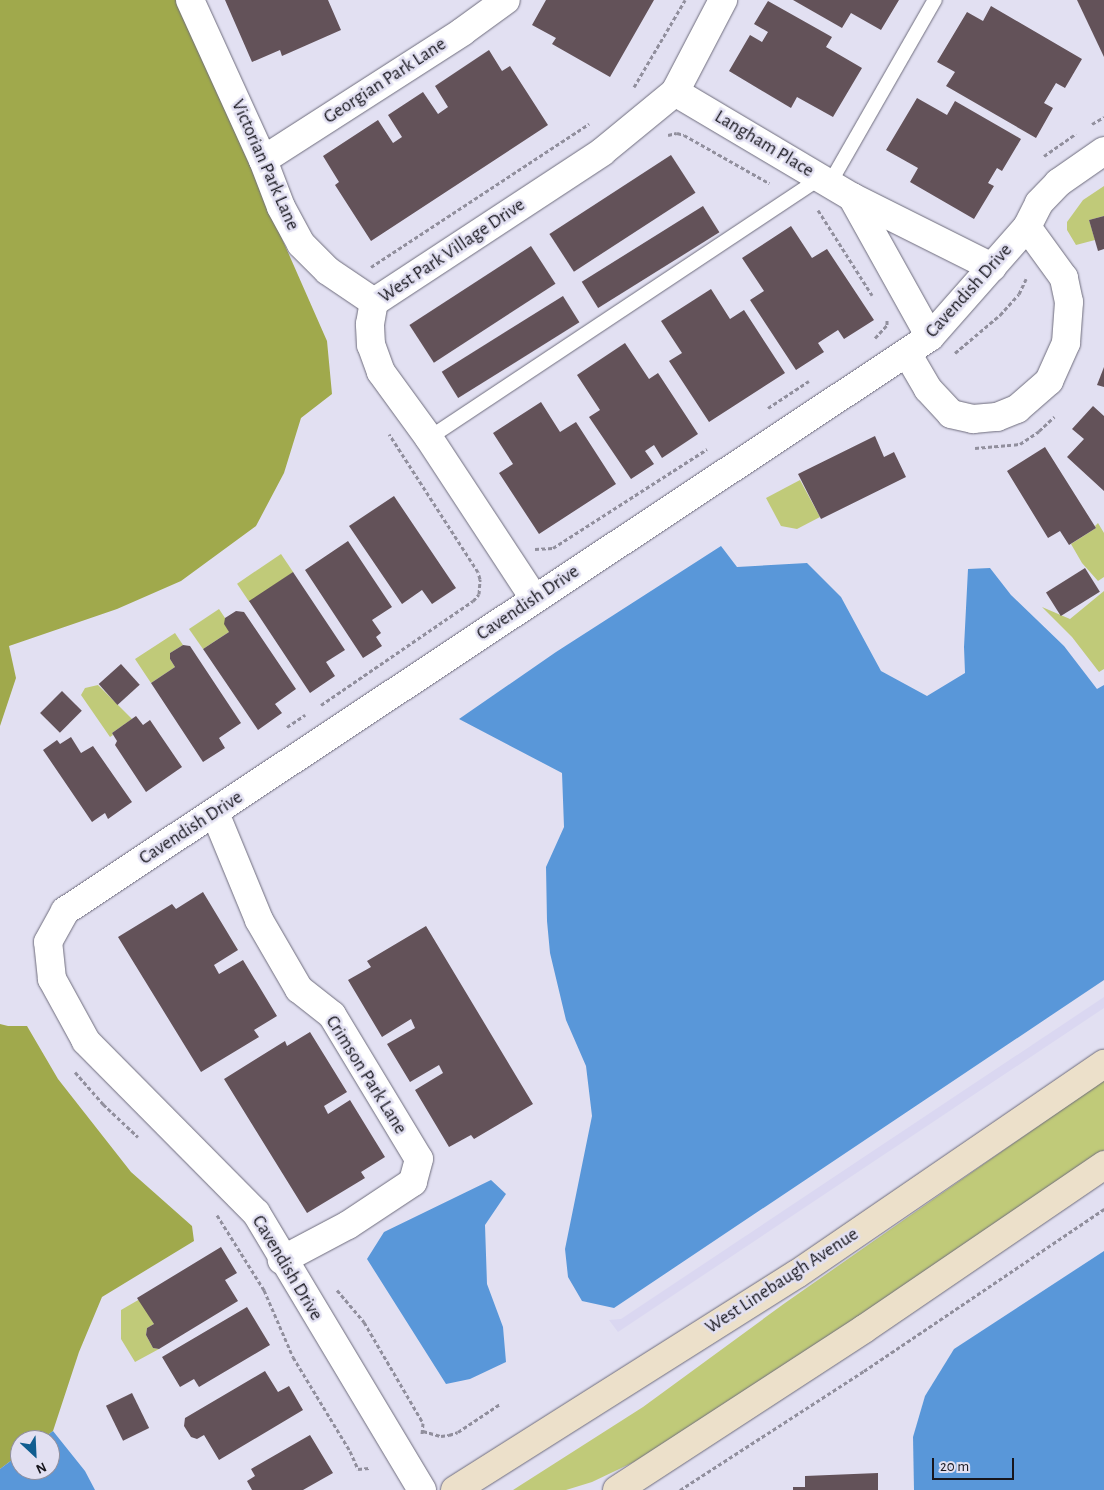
<!DOCTYPE html>
<html>
<head>
<meta charset="utf-8">
<style>
  body { margin:0 }
  #map { position:relative; width:1104px; height:1490px; overflow:hidden; background:#e2e0f2; font-family:"Alegreya Sans",sans-serif }
  div>[style] { position:absolute }
  [style*='--x'] { left:calc(var(--x)*1px); top:calc(var(--y)*1px); width:calc(var(--w)*1px); rotate:calc(var(--a)*1deg) }
  .built>* { inset:0; background:#dad7f1 }
  .green>* { inset:0; background:#c0ca79; transform-origin:0 0 }
  .forest>* { inset:0; background:#a0a94c }
  .water>* { inset:0; background:#5997d9 }
  .building>* { inset:0; background:#635259; transform-origin:0 0 }
  .path>* { height:3px; margin-top:-1.5px; transform-origin:0; background:repeating-linear-gradient(90deg,#918f9d 0 4px,transparent 0 6.5px) }
  .roads { filter:drop-shadow(0 0 1px #6e6c7c) drop-shadow(0 0 1px #6e6c7c) }
  .lane>* { height:14px; margin:-7px; padding:0 7px; transform-origin:7px; border-radius:7px; background:#fff }
  .street>* { height:28px; margin:-14px; padding:0 14px; transform-origin:14px; border-radius:14px; background:#fff }
  .secondary>* { height:28px; margin:-14px; padding:0 14px; transform-origin:14px; border-radius:14px; background:#ece0ca }
  span { translate:-50% -50%; white-space:nowrap; text-align:center; line-height:1.15; -webkit-text-stroke:5px #e2e0f2; paint-order:stroke }
  .street-label { font-size:19px; color:#17161d }
  .north { position:absolute; left:10px; top:1430px; width:50px; height:50px; box-sizing:border-box; background:#e2e0f2; border:1px solid #918f9d; border-radius:50%; rotate:155deg; font-size:14px; font-weight:700; line-height:20px; text-align:center; color:#17161d }
  .north::after { content:''; display:block; margin:auto; width:18px; height:22px; background:#105d90; clip-path:polygon(50% 0,100% 100%,50% 72%,0 100%) }
  .scale { position:absolute; left:932px; top:1458px; width:82px; height:22px; box-sizing:border-box; border:2px solid #17161d; border-top:0; padding-left:6px; font-size:15px; line-height:18px; white-space:nowrap; color:#17161d; -webkit-text-stroke:4px #e2e0f2; paint-order:stroke }
</style>
</head>
<body>
<div id="map">
  <div class="built">
    <div style="clip-path:polygon(1104px 997px,1104px 1008px,618px 1332px,609px 1320px,621px 1319px)"></div>
  </div>
  <div class="green">
    <div style="clip-path:polygon(1104px 186px,1104px 216px,1089px 220px,1095px 240px,1076px 245px,1067px 230px,1067px 222px,1083px 200px)"></div>
    <div style="clip-path:polygon(800px 480px,820px 517px,797px 529px,781px 526px,766px 498px)"></div>
    <div style="clip-path:polygon(1098px 523px,1104px 533px,1104px 577px,1098px 581px,1082px 563px,1071px 544px,1096px 528px,1095px 526px)"></div>
    <div style="left:281px;top:554px;width:22px;height:53px;rotate:56deg"></div>
    <div style="clip-path:polygon(1104px 591px,1104px 669px,1099px 672px,1072px 637px,1042px 607px,1070px 619px)"></div>
    <div style="clip-path:polygon(219px 609px,225px 618px,229px 632px,203px 649px,189px 629px)"></div>
    <div style="clip-path:polygon(175px 633px,183px 645px,170px 653px,170px 659px,175px 667px,151px 683px,135px 659px)"></div>
    <div style="clip-path:polygon(98px 685px,132px 719px,112px 733px,113px 735px,110px 737px,81px 695px,85px 688px)"></div>
    <div style="clip-path:polygon(1104px 1080px,1104px 1150px,823px 1341px,634px 1462px,592px 1482px,566px 1490px,513px 1490px,643px 1407px,785px 1303px)"></div>
    <div style="clip-path:polygon(140px 1299px,154px 1324px,147px 1328px,146px 1335px,153px 1348px,159px 1349px,135px 1362px,121px 1339px,121px 1310px)"></div>
  </div>
  <div class="forest">
    <div style="clip-path:polygon(0 0,177px 0,327px 341px,332px 394px,301px 418px,284px 473px,256px 526px,181px 581px,117px 609px,9px 646px,16px 678px,0 726px)"></div>
    <div style="clip-path:polygon(0 1024px,8px 1026px,27px 1026px,58px 1079px,131px 1172px,192px 1226px,194px 1241px,102px 1297px,79px 1352px,53px 1431px,41px 1440px,20px 1440px,20px 1454px,0 1469px)"></div>
  </div>
  <div class="water">
    <div style="clip-path:polygon(721px 546px,737px 567px,807px 563px,841px 597px,881px 671px,927px 696px,965px 673px,964px 647px,968px 569px,990px 568px,1011px 595px,1064px 646px,1097px 689px,1104px 685px,1104px 980px,614px 1308px,582px 1301px,568px 1277px,565px 1249px,592px 1116px,586px 1066px,566px 1020px,550px 953px,547px 921px,546px 867px,564px 827px,562px 773px,459px 719px,556px 652px)"></div>
    <div style="clip-path:polygon(491px 1180px,506px 1194px,485px 1225px,487px 1284px,503px 1327px,506px 1362px,470px 1379px,446px 1384px,367px 1259px,384px 1232px)"></div>
    <div style="clip-path:polygon(1104px 1251px,1104px 1490px,914px 1490px,913px 1437px,925px 1396px,954px 1349px)"></div>
    <div style="clip-path:polygon(53px 1431px,85px 1471px,95px 1490px,0 1490px,0 1469px,20px 1454px,20px 1470px,50px 1470px,50px 1440px,41px 1440px)"></div>
  </div>
  <div class="building">
    <div style="clip-path:polygon(225px 0,328px 0,341px 30px,282px 56px,280px 50px,252px 62px)"></div>
    <div style="clip-path:polygon(546px 0,654px 0,610px 77px,552px 44px,556px 38px,532px 25px)"></div>
    <div style="clip-path:polygon(793px 0,899px 0,881px 30px,851px 13px,842px 28px)"></div>
    <div style="clip-path:polygon(1077px 0,1104px 0,1104px 57px)"></div>
    <div style="clip-path:polygon(768px 1px,832px 37px,826px 47px,862px 68px,833px 117px,797px 97px,791px 108px,729px 71px,750px 35px,762px 42px,768px 32px,754px 24px)"></div>
    <div style="clip-path:polygon(991px 6px,1082px 59px,1065px 88px,1056px 83px,1044px 103px,1053px 108px,1036px 138px,946px 86px,955px 72px,937px 62px,967px 12px,983px 21px)"></div>
    <div style="clip-path:polygon(489px 50px,502px 71px,510px 66px,548px 125px,371px 241px,335px 185px,339px 182px,323px 156px,378px 120px,393px 143px,402px 137px,388px 115px,423px 92px,438px 114px,448px 107px,435px 86px)"></div>
    <div style="clip-path:polygon(917px 98px,947px 115px,955px 101px,1021px 139px,1002px 171px,997px 168px,988px 183px,994px 186px,974px 219px,910px 182px,918px 168px,886px 150px)"></div>
    <div style="left:671px;top:155px;width:45px;height:145px;rotate:57deg"></div>
    <div style="left:703px;top:206px;width:31px;height:143px;rotate:58deg"></div>
    <div style="clip-path:polygon(1104px 216px,1104px 249px,1098px 251px,1089px 220px)"></div>
    <div style="clip-path:polygon(791px 226px,812px 258px,827px 249px,874px 320px,844px 339px,838px 330px,818px 343px,824px 352px,796px 370px,750px 300px,764px 291px,742px 258px)"></div>
    <div style="left:531px;top:246px;width:45px;height:145px;rotate:57deg"></div>
    <div style="clip-path:polygon(711px 289px,730px 319px,744px 310px,785px 373px,709px 422px,669px 361px,682px 353px,661px 321px)"></div>
    <div style="left:563px;top:296px;width:31px;height:143px;rotate:58deg"></div>
    <div style="clip-path:polygon(625px 343px,649px 379px,658px 373px,698px 434px,662px 458px,654px 445px,645px 451px,654px 464px,631px 479px,589px 417px,600px 410px,577px 375px)"></div>
    <div style="clip-path:polygon(1104px 367px,1104px 387px,1097px 385px)"></div>
    <div style="clip-path:polygon(541px 402px,560px 432px,576px 422px,616px 484px,539px 534px,499px 473px,513px 464px,493px 433px)"></div>
    <div style="clip-path:polygon(1093px 406px,1104px 416px,1104px 491px,1067px 457px,1084px 439px,1072px 429px)"></div>
    <div style="clip-path:polygon(875px 436px,884px 457px,894px 452px,906px 477px,821px 519px,798px 474px)"></div>
    <div style="clip-path:polygon(1045px 447px,1096px 528px,1069px 545px,1060px 531px,1048px 538px,1007px 471px)"></div>
    <div style="clip-path:polygon(394px 496px,456px 588px,432px 604px,422px 590px,402px 604px,349px 526px)"></div>
    <div style="clip-path:polygon(348px 541px,392px 607px,372px 620px,381px 633px,376px 637px,382px 646px,363px 658px,305px 570px)"></div>
    <div style="left:1085px;top:568px;width:28px;height:46px;rotate:58deg"></div>
    <div style="clip-path:polygon(293px 572px,345px 650px,326px 662px,335px 676px,310px 693px,249px 601px)"></div>
    <div style="clip-path:polygon(236px 611px,244px 612px,296px 689px,275px 704px,282px 713px,258px 730px,203px 649px,229px 632px,224px 624px,225px 618px)"></div>
    <div style="clip-path:polygon(183px 645px,190px 646px,241px 723px,219px 738px,225px 748px,203px 762px,151px 683px,175px 667px,170px 659px,170px 653px)"></div>
    <div style="left:121px;top:664px;width:28px;height:30px;rotate:48deg"></div>
    <div style="left:62px;top:691px;width:28px;height:31px;rotate:45deg"></div>
    <div style="clip-path:polygon(136px 716px,143px 725px,150px 720px,182px 767px,146px 792px,115px 745px,117px 741px,112px 733px)"></div>
    <div style="clip-path:polygon(71px 737px,81px 753px,93px 746px,132px 802px,108px 819px,105px 813px,92px 822px,43px 750px,57px 740px,60px 744px)"></div>
    <div style="clip-path:polygon(203px 892px,238px 950px,214px 965px,219px 974px,243px 960px,277px 1016px,254px 1030px,259px 1037px,201px 1072px,118px 937px,172px 904px,176px 909px)"></div>
    <div style="clip-path:polygon(426px 926px,533px 1104px,474px 1139px,471px 1135px,449px 1147px,415px 1090px,443px 1073px,439px 1065px,410px 1082px,387px 1044px,415px 1028px,411px 1019px,382px 1037px,348px 980px,371px 967px,367px 961px)"></div>
    <div style="clip-path:polygon(310px 1032px,347px 1092px,324px 1106px,328px 1114px,350px 1100px,385px 1157px,361px 1172px,365px 1178px,307px 1213px,224px 1079px,285px 1041px,287px 1046px)"></div>
    <div style="clip-path:polygon(221px 1247px,237px 1273px,225px 1280px,238px 1301px,159px 1349px,153px 1348px,146px 1335px,147px 1328px,154px 1324px,137px 1298px)"></div>
    <div style="clip-path:polygon(247px 1307px,270px 1345px,199px 1387px,194px 1379px,180px 1387px,162px 1357px)"></div>
    <div style="clip-path:polygon(265px 1371px,278px 1392px,289px 1386px,303px 1410px,219px 1460px,204px 1435px,197px 1439px,191px 1437px,184px 1426px,185px 1418px)"></div>
    <div style="left:132px;top:1393px;width:39px;height:29px;rotate:64deg"></div>
    <div style="clip-path:polygon(310px 1435px,333px 1473px,303px 1490px,252px 1490px,247px 1481px,255px 1476px,251px 1469px)"></div>
    <div style="clip-path:polygon(878px 1473px,878px 1490px,793px 1490px,793px 1487px,805px 1487px,805px 1476px)"></div>
  </div>
  <div class="path">
    <div style="--x:634;--y:87;--w:101;--a:-59.6"></div>
    <div style="--x:1092;--y:124;--w:14;--a:-30"></div>
    <div style="--x:668;--y:135;--w:9;--a:-13"></div>
    <div style="--x:677;--y:133;--w:7;--a:16"></div>
    <div style="--x:684;--y:135;--w:98;--a:29.5"></div>
    <div style="--x:1044;--y:156;--w:39;--a:-35"></div>
    <div style="--x:818;--y:210;--w:101;--a:57.6"></div>
    <div style="--x:371;--y:267;--w:261;--a:-33.3"></div>
    <div style="--x:875;--y:338;--w:18;--a:-47"></div>
    <div style="--x:887;--y:325;--w:6;--a:-90"></div>
    <div style="--x:955;--y:353;--w:59;--a:-40.2"></div>
    <div style="--x:1000;--y:315;--w:28;--a:-48"></div>
    <div style="--x:1019;--y:294;--w:17;--a:-65"></div>
    <div style="--x:768;--y:408;--w:49;--a:-33.4"></div>
    <div style="--x:975;--y:448;--w:45;--a:-5.1"></div>
    <div style="--x:1020;--y:444;--w:23;--a:-34"></div>
    <div style="--x:1039;--y:431;--w:21;--a:-43"></div>
    <div style="--x:535;--y:549;--w:18;--a:-3"></div>
    <div style="--x:553;--y:548;--w:183;--a:-32.7"></div>
    <div style="--x:321;--y:705;--w:184;--a:-34.4"></div>
    <div style="--x:473;--y:601;--w:9;--a:-49"></div>
    <div style="--x:479;--y:594;--w:15;--a:-86"></div>
    <div style="--x:480;--y:579;--w:7;--a:-106"></div>
    <div style="--x:478;--y:572;--w:164;--a:-122.8"></div>
    <div style="--x:287;--y:727;--w:22;--a:-34"></div>
    <div style="--x:75;--y:1072;--w:43;--a:48.8"></div>
    <div style="--x:103;--y:1104;--w:48;--a:43.3"></div>
    <div style="--x:217;--y:1215;--w:89;--a:57.9"></div>
    <div style="--x:264;--y:1290;--w:73;--a:66.6"></div>
    <div style="--x:293;--y:1357;--w:110;--a:58.8"></div>
    <div style="--x:350;--y:1451;--w:20;--a:66"></div>
    <div style="--x:358;--y:1469;--w:11;--a:-5"></div>
    <div style="--x:337;--y:1290;--w:42;--a:49.8"></div>
    <div style="--x:364;--y:1322;--w:117;--a:59.7"></div>
    <div style="--x:423;--y:1423;--w:12;--a:95"></div>
    <div style="--x:423;--y:1431;--w:19;--a:16"></div>
    <div style="--x:441;--y:1436;--w:8;--a:-7"></div>
    <div style="--x:449;--y:1435;--w:9;--a:-18"></div>
    <div style="--x:458;--y:1432;--w:50;--a:-33.7"></div>
    <div style="--x:680;--y:1490;--w:219;--a:-32.9"></div>
    <div style="--x:864;--y:1371;--w:290;--a:-34"></div>
  </div>
  <div class="roads">
    <div class="lane">
      <div style="--x:830;--y:183;--w:211;--a:-60.2"></div>
      <div style="--x:429;--y:438;--w:470;--a:-33.6"></div>
    </div>
    <div class="street">
      <div style="--x:190;--y:0;--w:176;--a:65.5"></div>
      <div style="--x:263;--y:160;--w:50;--a:69"></div>
      <div style="--x:281;--y:207;--w:42;--a:61.6"></div>
      <div style="--x:301;--y:244;--w:38;--a:45"></div>
      <div style="--x:328;--y:271;--w:55;--a:34"></div>
      <div style="--x:675;--y:92;--w:206;--a:30.7"></div>
      <div style="--x:852;--y:197;--w:160;--a:60.9"></div>
      <div style="--x:263;--y:160;--w:237;--a:-32.7"></div>
      <div style="--x:462;--y:32;--w:54;--a:-36"></div>
      <div style="--x:852;--y:197;--w:157;--a:26.6"></div>
      <div style="--x:907;--y:353;--w:42;--a:59.7"></div>
      <div style="--x:928;--y:389;--w:34;--a:47"></div>
      <div style="--x:951;--y:414;--w:23;--a:13"></div>
      <div style="--x:973;--y:419;--w:24;--a:-5"></div>
      <div style="--x:997;--y:417;--w:22;--a:-22"></div>
      <div style="--x:1017;--y:409;--w:43;--a:-41.2"></div>
      <div style="--x:1049;--y:381;--w:42;--a:-65.9"></div>
      <div style="--x:1066;--y:343;--w:41;--a:-85.8"></div>
      <div style="--x:1069;--y:302;--w:25;--a:-102"></div>
      <div style="--x:1064;--y:278;--w:63;--a:-126"></div>
      <div style="--x:534;--y:598;--w:191;--a:-123.3"></div>
      <div style="--x:429;--y:438;--w:82;--a:-126"></div>
      <div style="--x:381;--y:372;--w:29;--a:-110"></div>
      <div style="--x:371;--y:345;--w:21;--a:-93"></div>
      <div style="--x:370;--y:324;--w:22;--a:-80"></div>
      <div style="--x:374;--y:302;--w:273;--a:-33.3"></div>
      <div style="--x:602;--y:152;--w:94;--a:-39.4"></div>
      <div style="--x:675;--y:92;--w:104;--a:-62.4"></div>
      <div style="--x:215;--y:813;--w:116;--a:67.6"></div>
      <div style="--x:259;--y:920;--w:80;--a:59.9"></div>
      <div style="--x:299;--y:989;--w:42;--a:38.2"></div>
      <div style="--x:332;--y:1015;--w:168;--a:58.9"></div>
      <div style="--x:419;--y:1159;--w:24;--a:105"></div>
      <div style="--x:413;--y:1182;--w:78;--a:146.5"></div>
      <div style="--x:348;--y:1225;--w:75;--a:152.1"></div>
      <div style="--x:422;--y:1490;--w:323;--a:-120.9"></div>
      <div style="--x:256;--y:1213;--w:242;--a:-134.7"></div>
      <div style="--x:86;--y:1041;--w:71;--a:-118.7"></div>
      <div style="--x:52;--y:979;--w:37;--a:-96"></div>
      <div style="--x:48;--y:942;--w:35;--a:-61"></div>
      <div style="--x:65;--y:911;--w:1038;--a:-33.57"></div>
      <div style="--x:930;--y:337;--w:147;--a:-48.6"></div>
      <div style="--x:1027;--y:227;--w:27;--a:-63"></div>
      <div style="--x:1039;--y:203;--w:28;--a:-46"></div>
      <div style="--x:1058;--y:183;--w:56;--a:-34.8"></div>
    </div>
    <div class="secondary">
      <div style="--x:455;--y:1490;--w:404;--a:-32.3"></div>
      <div style="--x:797;--y:1274;--w:372;--a:-34.4"></div>
      <div style="--x:617;--y:1490;--w:295;--a:-33.1"></div>
      <div style="--x:864;--y:1329;--w:291;--a:-34.3"></div>
    </div>
  </div>
  <div class="street-label">
    <span style="left:385px;top:81px;rotate:-33deg">Georgian Park Lane</span>
    <span style="left:764px;top:144px;rotate:31deg">Langham Place</span>
    <span style="left:265px;top:165px;rotate:66deg">Victorian Park Lane</span>
    <span style="left:452px;top:251px;rotate:-34deg">West Park Village Drive</span>
    <span style="left:969px;top:291px;rotate:-48deg">Cavendish Drive</span>
    <span style="left:528px;top:603px;rotate:-34deg">Cavendish Drive</span>
    <span style="left:191px;top:828px;rotate:-33deg">Cavendish Drive</span>
    <span style="left:366px;top:1075px;rotate:58deg">Crimson Park Lane</span>
    <span style="left:287px;top:1268px;rotate:59deg">Cavendish Drive</span>
    <span style="left:782px;top:1281px;rotate:-33deg">West Linebaugh Avenue</span>
  </div>
  <div class="north">N</div>
  <div class="scale">20 m</div>
</div>
</body>
</html>
